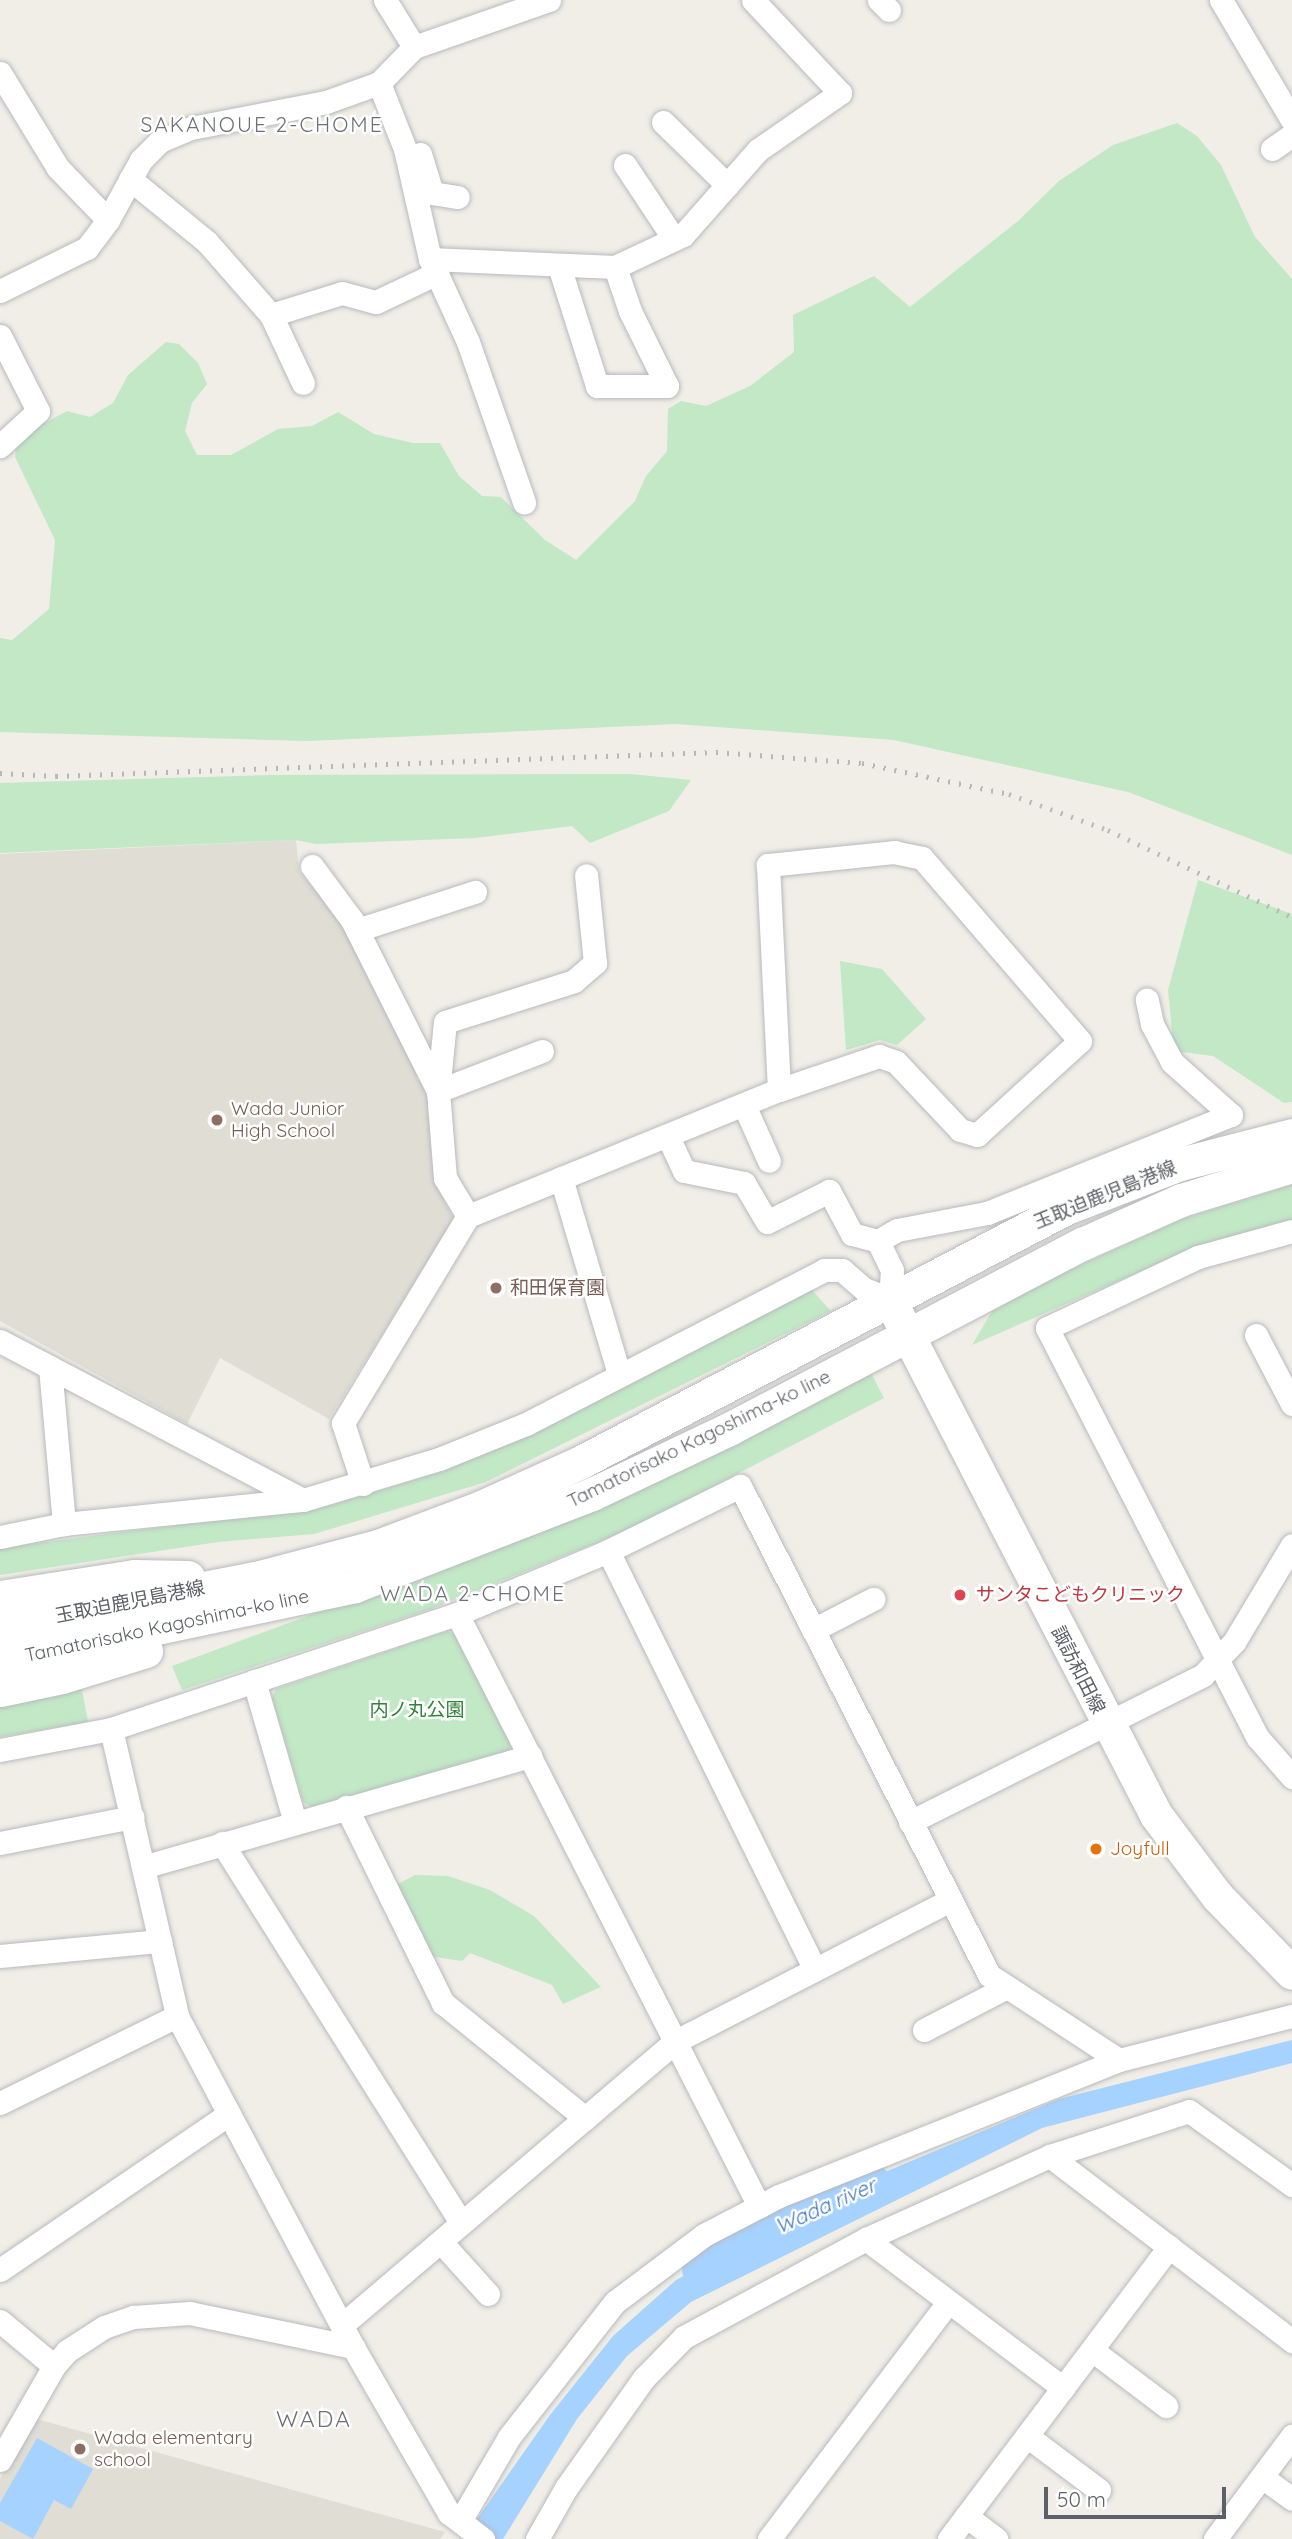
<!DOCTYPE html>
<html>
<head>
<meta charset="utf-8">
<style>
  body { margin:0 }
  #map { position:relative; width:1292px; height:2539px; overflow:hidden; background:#f0eee6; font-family:Quicksand,"Noto Sans JP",sans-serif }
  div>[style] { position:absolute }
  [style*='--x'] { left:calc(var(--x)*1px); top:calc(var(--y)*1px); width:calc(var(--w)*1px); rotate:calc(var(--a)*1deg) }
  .education>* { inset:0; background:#e0ddd4 }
  .green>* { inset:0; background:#c2e8c5 }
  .water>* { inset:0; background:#a6d2ff }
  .river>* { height:44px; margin:-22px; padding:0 22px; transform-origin:22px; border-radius:22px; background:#a6d2ff }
  .roads { filter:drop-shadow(0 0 2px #b8babf) drop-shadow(0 0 2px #b8babf) }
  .street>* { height:23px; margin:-11.5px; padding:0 11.5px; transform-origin:11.5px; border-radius:11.5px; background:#fff }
  .secondary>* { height:33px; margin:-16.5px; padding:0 16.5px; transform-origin:16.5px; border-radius:16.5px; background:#fff }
  .rail>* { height:5px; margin-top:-2.5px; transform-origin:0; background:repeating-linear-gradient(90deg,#b6b7b7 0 2px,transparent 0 11px) }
  .dots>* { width:19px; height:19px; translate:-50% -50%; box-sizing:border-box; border:4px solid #fff; border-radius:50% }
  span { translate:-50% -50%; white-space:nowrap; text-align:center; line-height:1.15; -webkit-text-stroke:5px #fff; paint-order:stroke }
  .education-label { font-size:19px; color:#785e54 }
  .left { translate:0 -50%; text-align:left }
  .street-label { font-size:19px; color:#5d6066 }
  .health-label { font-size:19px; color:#be3a42 }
  .park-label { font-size:19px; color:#32813b }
  .food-label { font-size:19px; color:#c56008 }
  .neighbourhood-label { font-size:21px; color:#6e7278; letter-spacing:2px }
  .water-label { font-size:21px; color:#4275bd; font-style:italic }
  .quarter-label { font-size:23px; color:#6e7278; letter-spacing:2px }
  .scale { position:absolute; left:1044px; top:2487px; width:182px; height:32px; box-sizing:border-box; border:4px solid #5d6066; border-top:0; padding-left:9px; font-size:21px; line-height:24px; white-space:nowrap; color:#5d6066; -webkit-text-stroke:5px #fff; paint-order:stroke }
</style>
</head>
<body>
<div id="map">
  <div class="education">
    <div style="clip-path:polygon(296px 840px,299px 872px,345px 924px,436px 1106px,431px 1134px,435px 1183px,454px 1220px,329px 1419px,220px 1358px,187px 1424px,0 1321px,0 854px)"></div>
    <div style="clip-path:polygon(33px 2418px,445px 2532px,440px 2539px,0 2539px,0 2479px)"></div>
  </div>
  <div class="green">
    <div style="clip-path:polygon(1177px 123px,1197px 136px,1221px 165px,1255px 237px,1292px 279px,1292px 855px,1128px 792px,894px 740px,676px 724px,308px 741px,0 732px,0 638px,12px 640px,49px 609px,55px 540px,15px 457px,17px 438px,67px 411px,90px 417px,113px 403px,128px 375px,166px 342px,179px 344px,198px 363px,207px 384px,192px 403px,185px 431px,197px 455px,231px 455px,278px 429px,312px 426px,338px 412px,374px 434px,413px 443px,440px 443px,459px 476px,482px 496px,501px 497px,545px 540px,576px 560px,635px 501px,646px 476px,667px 451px,668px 409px,681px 401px,706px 406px,750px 386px,794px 352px,793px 315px,874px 276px,910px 307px,1018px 221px,1059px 181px,1113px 145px)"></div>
    <div style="clip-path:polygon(630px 774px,691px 780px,669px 811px,590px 843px,572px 826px,475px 838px,316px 844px,296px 840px,0 853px,0 783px,271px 775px)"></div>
    <div style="clip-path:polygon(1198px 880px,1292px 914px,1292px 1102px,1284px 1103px,1213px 1056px,1174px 1051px,1168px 990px)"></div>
    <div style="clip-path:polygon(840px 961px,882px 969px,926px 1019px,897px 1045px,880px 1040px,846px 1050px)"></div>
    <div style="clip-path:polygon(1292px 1185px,1292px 1224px,1194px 1248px,972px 1345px,992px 1311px,1048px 1280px,1182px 1219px)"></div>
    <div style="clip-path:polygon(811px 1289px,831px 1311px,486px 1482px,314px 1534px,218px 1542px,0 1575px,0 1548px,332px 1505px,444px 1471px,530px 1434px)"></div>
    <div style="clip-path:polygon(871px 1373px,884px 1398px,628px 1530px,428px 1610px,182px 1690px,172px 1666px,340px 1604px,735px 1442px)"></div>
    <div style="clip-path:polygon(447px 1631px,458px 1635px,513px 1741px,509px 1751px,311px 1807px,303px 1802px,272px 1698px,276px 1689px)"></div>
    <div style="clip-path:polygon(81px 1685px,88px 1722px,0 1737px,0 1702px)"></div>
    <div style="clip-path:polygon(415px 1875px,448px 1876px,490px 1890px,534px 1916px,601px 1987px,563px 2004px,552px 1985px,470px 1953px,462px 1961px,428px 1956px,394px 1886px)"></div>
  </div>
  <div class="water">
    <div style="clip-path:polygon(1292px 2040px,1292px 2063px,1042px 2128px,691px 2302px,627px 2356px,577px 2419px,503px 2539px,463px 2539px,550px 2415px,613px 2336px,676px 2280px,859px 2183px,1059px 2099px)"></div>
    <div style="clip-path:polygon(37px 2438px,93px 2469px,71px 2509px,54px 2500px,33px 2539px,0 2521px,0 2503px)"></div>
  </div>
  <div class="river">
    <div style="--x:704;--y:2269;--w:103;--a:-31.1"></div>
    <div style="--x:792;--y:2216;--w:83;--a:-22.6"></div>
  </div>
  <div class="roads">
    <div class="street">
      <div style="--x:385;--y:0;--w:55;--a:58.3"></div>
      <div style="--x:879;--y:0;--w:14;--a:45"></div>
      <div style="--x:1221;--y:0;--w:139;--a:59.4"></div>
      <div style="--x:0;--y:73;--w:111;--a:58.6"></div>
      <div style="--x:58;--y:168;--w:72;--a:46.1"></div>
      <div style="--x:379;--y:83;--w:71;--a:68.5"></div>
      <div style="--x:405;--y:149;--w:113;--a:77.2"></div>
      <div style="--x:430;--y:259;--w:91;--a:65.4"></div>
      <div style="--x:468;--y:342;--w:170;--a:70.7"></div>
      <div style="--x:663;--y:122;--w:90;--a:44.5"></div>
      <div style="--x:1272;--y:149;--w:24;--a:-35"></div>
      <div style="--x:420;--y:154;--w:41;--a:72.9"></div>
      <div style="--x:432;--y:193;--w:26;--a:9"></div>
      <div style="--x:625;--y:165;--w:89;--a:56.5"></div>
      <div style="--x:130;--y:179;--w:99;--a:39.3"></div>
      <div style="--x:207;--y:242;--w:97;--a:48.8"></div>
      <div style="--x:271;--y:315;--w:74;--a:-17.2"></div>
      <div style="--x:342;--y:293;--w:35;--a:15"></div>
      <div style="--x:376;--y:302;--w:68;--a:-25.4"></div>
      <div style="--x:430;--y:259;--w:185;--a:2.5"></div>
      <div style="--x:615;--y:267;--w:75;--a:-25.2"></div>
      <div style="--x:683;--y:235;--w:113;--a:-48.6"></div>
      <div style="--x:758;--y:150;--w:100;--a:-34.8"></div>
      <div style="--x:840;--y:93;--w:127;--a:-133.1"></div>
      <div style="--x:559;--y:266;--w:126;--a:72.4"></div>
      <div style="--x:597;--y:386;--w:70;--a:0"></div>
      <div style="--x:667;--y:386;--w:84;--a:-116.3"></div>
      <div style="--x:630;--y:311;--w:46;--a:-108.8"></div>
      <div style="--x:0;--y:291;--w:97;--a:-26.3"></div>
      <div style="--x:87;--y:248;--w:35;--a:-53"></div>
      <div style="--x:108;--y:220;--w:68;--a:-61.2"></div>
      <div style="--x:141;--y:160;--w:27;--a:-45"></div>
      <div style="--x:160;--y:141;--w:34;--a:-23"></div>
      <div style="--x:191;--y:128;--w:137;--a:-10.9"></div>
      <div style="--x:326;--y:102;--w:56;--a:-19.7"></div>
      <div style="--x:379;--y:83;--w:50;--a:-45.8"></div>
      <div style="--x:414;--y:47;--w:143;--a:-19.2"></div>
      <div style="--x:271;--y:315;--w:75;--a:64.8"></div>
      <div style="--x:0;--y:336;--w:84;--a:63.1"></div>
      <div style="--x:38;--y:411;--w:52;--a:137.4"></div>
      <div style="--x:312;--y:866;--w:67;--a:53.5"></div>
      <div style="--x:352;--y:920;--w:191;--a:63.3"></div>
      <div style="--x:438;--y:1091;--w:87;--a:85.4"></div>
      <div style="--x:445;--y:1178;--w:44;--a:58.8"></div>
      <div style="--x:357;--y:930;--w:124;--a:-17.9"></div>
      <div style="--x:542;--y:1051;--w:111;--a:159"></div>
      <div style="--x:438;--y:1091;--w:69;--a:-84.2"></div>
      <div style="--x:445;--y:1022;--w:135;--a:-17.6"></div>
      <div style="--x:574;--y:981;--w:28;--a:-41"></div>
      <div style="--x:595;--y:963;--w:88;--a:-95.8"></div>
      <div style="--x:744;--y:1105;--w:61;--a:65.9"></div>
      <div style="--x:561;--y:1178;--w:204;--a:73.5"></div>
      <div style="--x:1292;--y:1231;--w:98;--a:164.5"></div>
      <div style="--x:1198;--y:1257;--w:167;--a:154.8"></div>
      <div style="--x:1047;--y:1328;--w:461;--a:62.8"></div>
      <div style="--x:1258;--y:1738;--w:52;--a:48.9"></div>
      <div style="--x:878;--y:1241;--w:22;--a:-30"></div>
      <div style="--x:897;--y:1230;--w:92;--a:-10.7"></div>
      <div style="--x:987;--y:1213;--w:263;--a:-21.9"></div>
      <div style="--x:1231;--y:1115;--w:79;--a:-138.1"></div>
      <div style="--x:1172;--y:1062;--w:43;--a:-117.8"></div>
      <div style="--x:1152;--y:1024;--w:25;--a:-102"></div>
      <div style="--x:1256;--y:1335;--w:78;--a:62.4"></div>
      <div style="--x:0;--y:1341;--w:342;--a:27.7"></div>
      <div style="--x:303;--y:1500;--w:142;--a:-16.8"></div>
      <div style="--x:439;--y:1459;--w:94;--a:-21.9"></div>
      <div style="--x:526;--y:1424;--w:335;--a:-27.3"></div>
      <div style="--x:824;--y:1270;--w:18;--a:0"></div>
      <div style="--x:842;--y:1270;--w:29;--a:41"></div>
      <div style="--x:864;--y:1289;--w:28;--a:21"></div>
      <div style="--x:890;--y:1299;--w:29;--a:-86"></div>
      <div style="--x:892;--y:1270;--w:32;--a:-116"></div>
      <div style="--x:878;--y:1241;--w:27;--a:-165"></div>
      <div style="--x:852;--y:1234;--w:49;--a:-118.1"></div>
      <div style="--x:829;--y:1191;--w:69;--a:153.4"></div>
      <div style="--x:767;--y:1222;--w:45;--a:-120.5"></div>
      <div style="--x:744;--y:1183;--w:61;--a:-168.7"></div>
      <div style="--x:684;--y:1171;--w:38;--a:-115"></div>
      <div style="--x:50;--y:1367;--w:158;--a:84.9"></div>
      <div style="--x:363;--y:1484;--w:64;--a:-108.2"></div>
      <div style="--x:343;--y:1423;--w:242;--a:-58.9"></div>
      <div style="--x:468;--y:1216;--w:336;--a:-22.1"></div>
      <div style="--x:779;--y:1090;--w:106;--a:-18.8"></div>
      <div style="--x:879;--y:1056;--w:18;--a:19"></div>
      <div style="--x:896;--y:1062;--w:93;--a:46.7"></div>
      <div style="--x:960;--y:1130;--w:18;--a:16"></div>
      <div style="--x:977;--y:1135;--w:139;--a:-42.4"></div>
      <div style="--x:1080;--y:1041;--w:242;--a:-130.8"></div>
      <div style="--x:922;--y:858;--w:29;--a:-168"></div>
      <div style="--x:894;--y:852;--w:127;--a:174.1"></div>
      <div style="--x:768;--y:865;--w:225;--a:87.2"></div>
      <div style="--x:0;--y:1537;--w:65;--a:-11.5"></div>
      <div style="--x:64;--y:1524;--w:239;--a:-5.8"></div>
      <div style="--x:608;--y:1551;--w:464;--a:63.7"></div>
      <div style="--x:457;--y:1614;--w:665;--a:62.97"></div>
      <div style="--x:813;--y:1630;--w:68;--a:-27.3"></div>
      <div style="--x:254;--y:1681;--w:147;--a:73.8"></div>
      <div style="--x:111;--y:1729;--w:294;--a:77"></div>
      <div style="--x:177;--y:2016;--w:375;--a:62"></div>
      <div style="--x:353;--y:2347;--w:192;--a:60"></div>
      <div style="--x:449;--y:2513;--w:43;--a:37.4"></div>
      <div style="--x:0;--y:1750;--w:113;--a:-10.7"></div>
      <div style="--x:111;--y:1729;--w:365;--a:-18.4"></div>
      <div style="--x:457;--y:1614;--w:164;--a:-22.6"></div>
      <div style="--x:608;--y:1551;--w:147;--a:-26.2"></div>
      <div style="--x:740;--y:1486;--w:549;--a:63.01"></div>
      <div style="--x:989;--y:1975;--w:155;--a:33.2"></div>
      <div style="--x:346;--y:1807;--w:219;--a:63.7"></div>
      <div style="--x:443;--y:2003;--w:183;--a:39"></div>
      <div style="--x:910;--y:1822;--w:328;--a:-26.6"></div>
      <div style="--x:1203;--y:1675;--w:45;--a:-46.8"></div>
      <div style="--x:1234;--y:1642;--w:113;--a:-59.1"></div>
      <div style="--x:0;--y:1843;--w:135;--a:-11.1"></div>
      <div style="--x:222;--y:1843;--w:449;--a:57.8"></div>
      <div style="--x:143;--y:1867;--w:403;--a:-16"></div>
      <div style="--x:0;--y:1956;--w:161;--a:-5.4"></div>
      <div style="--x:924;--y:2030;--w:91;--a:-27.4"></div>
      <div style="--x:0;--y:2103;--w:197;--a:-26.2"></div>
      <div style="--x:1050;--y:2156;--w:305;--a:37.4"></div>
      <div style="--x:866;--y:2239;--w:247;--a:37.1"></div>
      <div style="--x:441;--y:2242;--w:70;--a:47.9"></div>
      <div style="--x:0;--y:2270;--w:277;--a:-34.3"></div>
      <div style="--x:0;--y:2321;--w:70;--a:39.8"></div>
      <div style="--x:342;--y:2325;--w:438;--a:-40.4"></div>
      <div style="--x:676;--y:2041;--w:308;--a:-27.2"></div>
      <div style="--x:1092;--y:2350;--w:93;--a:37.1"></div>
      <div style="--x:1027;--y:2436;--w:90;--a:36.9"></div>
      <div style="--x:0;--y:2460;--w:108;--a:-60.1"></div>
      <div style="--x:54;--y:2366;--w:20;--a:-49"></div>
      <div style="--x:67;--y:2351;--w:44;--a:-33"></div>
      <div style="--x:104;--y:2327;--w:31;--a:-19"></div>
      <div style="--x:133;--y:2317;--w:57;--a:-4"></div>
      <div style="--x:190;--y:2313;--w:167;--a:11.8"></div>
      <div style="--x:1262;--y:2477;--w:37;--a:36"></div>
      <div style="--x:966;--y:2516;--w:38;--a:37"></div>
      <div style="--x:460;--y:2521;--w:97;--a:-59.7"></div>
      <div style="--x:509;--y:2437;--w:172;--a:-51.9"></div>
      <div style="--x:615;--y:2302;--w:111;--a:-37"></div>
      <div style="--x:704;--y:2235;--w:85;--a:-27.5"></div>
      <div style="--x:779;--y:2196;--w:366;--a:-21.8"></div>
      <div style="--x:1119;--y:2060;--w:179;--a:-14.3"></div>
      <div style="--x:537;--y:2539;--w:59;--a:-60.4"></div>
      <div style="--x:566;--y:2488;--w:135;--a:-54.7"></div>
      <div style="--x:644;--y:2378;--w:57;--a:-45.7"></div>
      <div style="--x:684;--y:2337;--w:207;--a:-28.3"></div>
      <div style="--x:866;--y:2239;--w:202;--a:-24.3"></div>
      <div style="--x:1050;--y:2156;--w:146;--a:-17.9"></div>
      <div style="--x:1189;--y:2111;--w:127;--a:35.7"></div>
      <div style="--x:769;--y:2539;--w:297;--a:-52.9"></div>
      <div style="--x:949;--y:2539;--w:366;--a:-53"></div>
      <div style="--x:1215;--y:2539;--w:129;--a:-53.2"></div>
    </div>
    <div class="secondary">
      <div style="--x:897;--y:1314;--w:564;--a:62.66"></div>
      <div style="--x:1156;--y:1815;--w:101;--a:53"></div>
      <div style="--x:1217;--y:1896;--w:107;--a:45.8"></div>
      <div style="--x:0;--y:1597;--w:136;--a:-8.9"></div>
      <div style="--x:134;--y:1576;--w:54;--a:1.1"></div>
      <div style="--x:0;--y:1628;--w:265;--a:-11.1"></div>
      <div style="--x:260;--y:1577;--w:122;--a:-14.7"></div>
      <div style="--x:378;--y:1546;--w:110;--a:-20.7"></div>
      <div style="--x:481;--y:1507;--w:110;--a:-24.2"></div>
      <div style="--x:581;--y:1462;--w:547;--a:-27.64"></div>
      <div style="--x:1066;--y:1208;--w:122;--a:-21.1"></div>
      <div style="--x:1180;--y:1164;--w:116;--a:-14.5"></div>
      <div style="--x:0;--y:1661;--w:363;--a:-11.9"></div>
      <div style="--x:355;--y:1586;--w:254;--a:-21.2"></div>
      <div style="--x:592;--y:1494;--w:152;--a:-25.4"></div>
      <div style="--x:729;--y:1429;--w:399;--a:-27.7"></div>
      <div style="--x:1082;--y:1244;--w:108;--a:-24"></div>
      <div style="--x:1181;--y:1200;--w:116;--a:-17"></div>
      <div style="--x:0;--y:1690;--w:63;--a:-11.8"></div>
      <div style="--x:62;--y:1677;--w:88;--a:-17.2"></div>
    </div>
  </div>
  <div class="rail">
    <div style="--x:0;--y:773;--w:56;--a:3.1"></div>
    <div style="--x:56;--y:776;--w:660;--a:-2.08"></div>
    <div style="--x:716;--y:752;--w:146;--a:4.3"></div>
    <div style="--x:862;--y:763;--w:150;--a:11.9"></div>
    <div style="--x:1009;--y:794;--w:105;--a:20"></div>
    <div style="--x:1108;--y:830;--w:204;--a:25.3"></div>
  </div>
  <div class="dots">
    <div style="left:217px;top:1120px;background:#8d6e63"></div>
    <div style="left:496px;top:1288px;background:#8d6e63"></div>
    <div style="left:960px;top:1595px;background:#e0444e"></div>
    <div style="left:1096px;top:1849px;background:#e8710a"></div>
    <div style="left:80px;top:2449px;background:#8d6e63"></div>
  </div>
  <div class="education-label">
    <span class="left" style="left:231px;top:1120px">Wada Junior<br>High School</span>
    <span class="left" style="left:510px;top:1288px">和田保育園</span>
    <span class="left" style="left:94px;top:2449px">Wada elementary<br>school</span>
  </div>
  <div class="street-label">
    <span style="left:1105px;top:1195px;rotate:-22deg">玉取迫鹿児島港線</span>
    <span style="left:699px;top:1439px;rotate:-26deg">Tamatorisako Kagoshima-ko line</span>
    <span style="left:130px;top:1602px;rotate:-11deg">玉取迫鹿児島港線</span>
    <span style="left:167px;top:1626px;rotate:-12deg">Tamatorisako Kagoshima-ko line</span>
    <span style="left:1078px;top:1670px;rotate:63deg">諏訪和田線</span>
  </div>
  <div class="health-label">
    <span class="left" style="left:976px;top:1595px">サンタこどもクリニック</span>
  </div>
  <div class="park-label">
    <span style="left:417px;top:1710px">内ノ丸公園</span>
  </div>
  <div class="food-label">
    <span class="left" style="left:1110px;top:1849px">Joyfull</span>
  </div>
  <div class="neighbourhood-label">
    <span style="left:262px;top:124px">SAKANOUE 2-CHOME</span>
    <span style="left:473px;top:1593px">WADA 2-CHOME</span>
  </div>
  <div class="water-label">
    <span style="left:825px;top:2205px;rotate:-24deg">Wada river</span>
  </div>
  <div class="quarter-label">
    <span style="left:314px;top:2419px">WADA</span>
  </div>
  <div class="scale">50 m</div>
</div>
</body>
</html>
